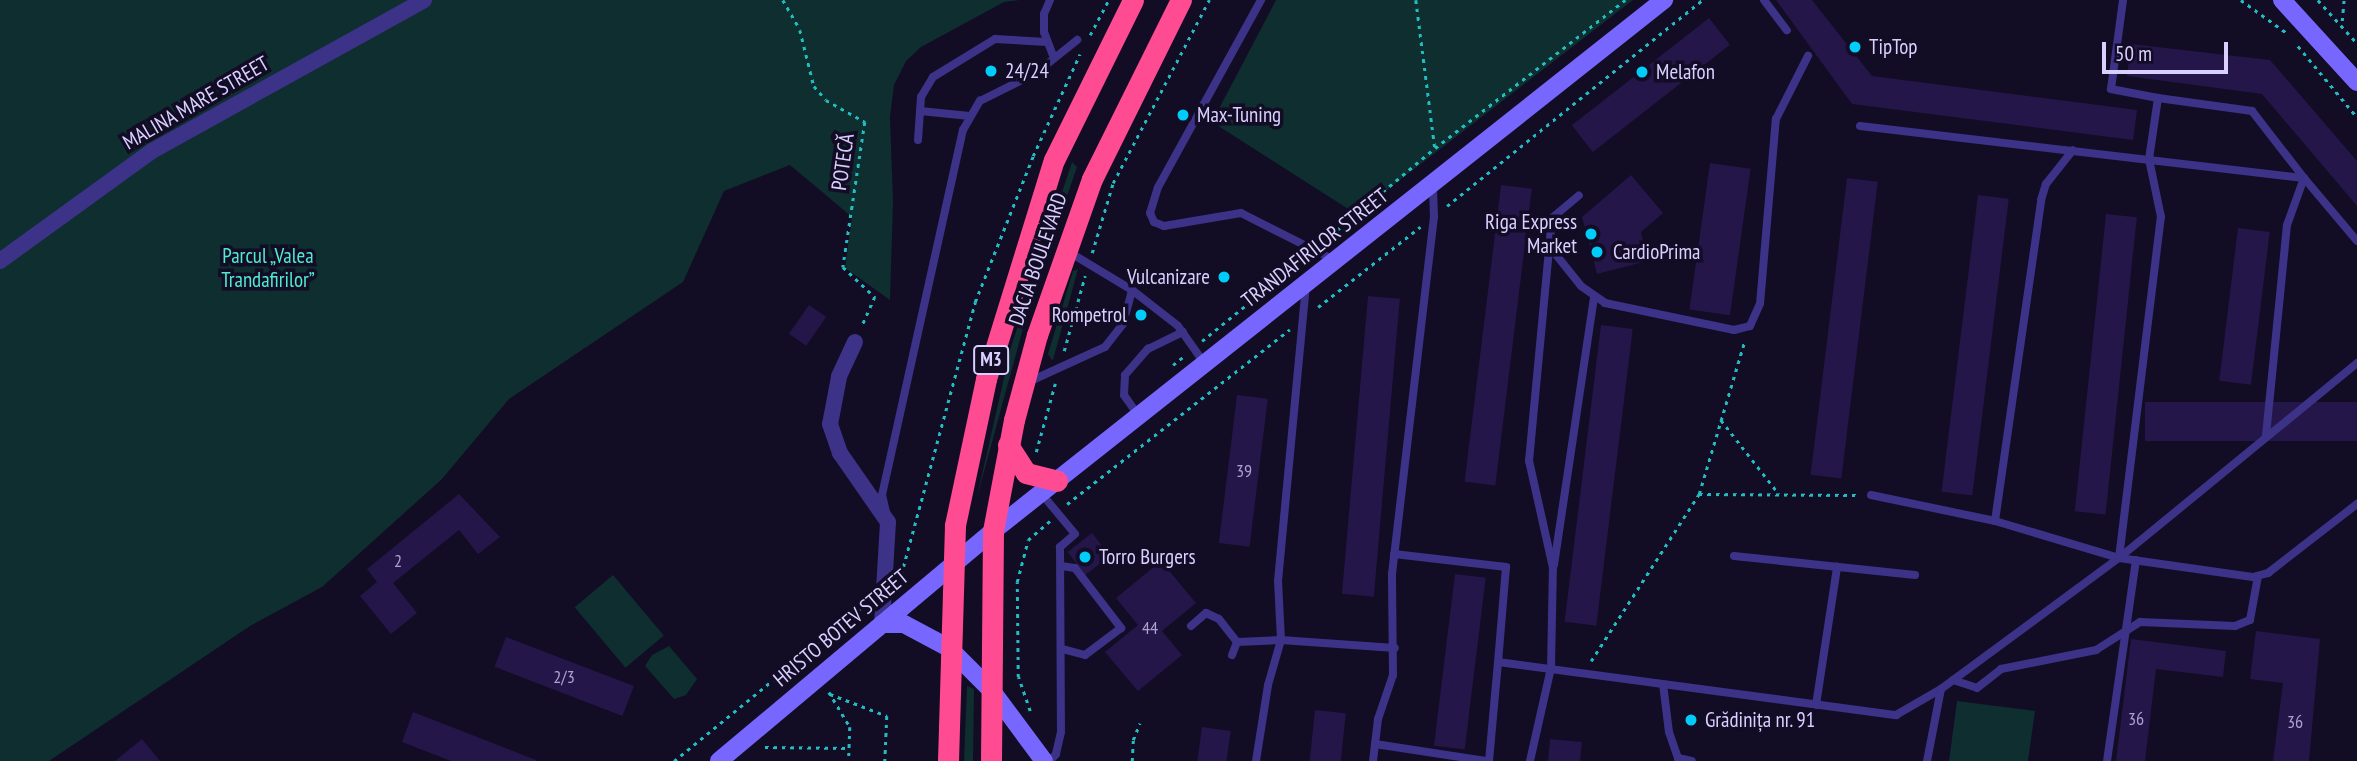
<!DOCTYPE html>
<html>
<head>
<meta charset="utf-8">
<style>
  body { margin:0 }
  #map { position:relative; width:2357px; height:761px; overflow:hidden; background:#120c25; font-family:"PT Sans Narrow",sans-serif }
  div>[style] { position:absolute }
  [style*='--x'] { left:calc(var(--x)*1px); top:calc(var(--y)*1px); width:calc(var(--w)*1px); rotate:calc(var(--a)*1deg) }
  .green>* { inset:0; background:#0e2e2f; transform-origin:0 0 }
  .building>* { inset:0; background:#241648; transform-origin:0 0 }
  .path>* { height:2.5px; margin-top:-1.25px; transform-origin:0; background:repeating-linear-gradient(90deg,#22bdc1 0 3.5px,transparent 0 8.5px) }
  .lane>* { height:8px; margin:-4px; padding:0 4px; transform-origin:4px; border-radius:4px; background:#3c3288 }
  .street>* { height:16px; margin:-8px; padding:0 8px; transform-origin:8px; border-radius:8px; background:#3c3288 }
  .secondary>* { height:18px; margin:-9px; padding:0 9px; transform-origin:9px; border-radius:9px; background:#7767ff }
  .highway>* { height:21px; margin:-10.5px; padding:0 10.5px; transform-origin:10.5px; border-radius:10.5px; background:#ff4b92 }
  .dots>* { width:19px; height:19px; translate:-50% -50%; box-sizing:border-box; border:4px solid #120c25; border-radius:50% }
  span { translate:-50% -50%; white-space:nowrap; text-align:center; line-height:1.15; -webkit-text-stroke:7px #120c25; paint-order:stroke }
  .number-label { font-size:18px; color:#aca2d1 }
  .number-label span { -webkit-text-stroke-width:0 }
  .shield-label span { padding:2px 5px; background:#120c25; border:2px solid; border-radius:5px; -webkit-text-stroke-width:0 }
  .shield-label { font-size:19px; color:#d9d0ff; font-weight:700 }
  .poi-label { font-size:21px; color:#d9d0ff }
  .left { translate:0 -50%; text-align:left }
  .right { translate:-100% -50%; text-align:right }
  .street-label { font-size:21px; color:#d9d0ff }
  .park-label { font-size:21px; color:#4febd1 }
  .scale { position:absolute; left:2102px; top:42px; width:126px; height:32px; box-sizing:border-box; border:4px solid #d9d0ff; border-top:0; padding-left:9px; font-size:21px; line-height:24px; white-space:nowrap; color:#d9d0ff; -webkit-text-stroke:5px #120c25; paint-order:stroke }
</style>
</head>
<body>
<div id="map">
  <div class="green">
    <div style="clip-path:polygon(0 0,1019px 0,1004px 2px,921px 47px,906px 61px,894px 85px,890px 117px,893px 202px,890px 300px,845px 268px,852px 217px,790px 165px,724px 191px,683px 282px,509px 399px,442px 479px,322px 587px,250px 626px,49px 761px,0 761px)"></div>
    <div style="clip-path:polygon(1276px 0,1633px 0,1356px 214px,1212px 122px)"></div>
    <div style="clip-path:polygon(1072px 162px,1077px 167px,1028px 310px,976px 501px,1011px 347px)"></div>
    <div style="clip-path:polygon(1078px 269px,1053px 360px,1051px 359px,1048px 354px,1073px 271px)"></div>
    <div style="left:613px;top:575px;width:79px;height:50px;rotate:50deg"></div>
    <div style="clip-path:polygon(669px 646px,697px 679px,686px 695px,674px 699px,645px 666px,652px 655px)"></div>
    <div style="clip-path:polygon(967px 686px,974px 689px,973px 761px,964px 761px)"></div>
    <div style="clip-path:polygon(1957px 701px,2035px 711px,2028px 761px,1949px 761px)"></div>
  </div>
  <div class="building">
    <div style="clip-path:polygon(1776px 0,1812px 0,1872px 76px,2137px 110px,2133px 140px,1852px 104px)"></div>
    <div style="left:1709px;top:18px;width:34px;height:174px;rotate:52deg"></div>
    <div style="clip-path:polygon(2131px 44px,2270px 60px,2357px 161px,2357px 206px,2262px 94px,2127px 76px)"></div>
    <div style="left:1710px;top:163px;width:41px;height:148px;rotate:8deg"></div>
    <div style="clip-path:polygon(1631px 175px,1663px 213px,1641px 232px,1647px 261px,1597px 274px,1582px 217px)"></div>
    <div style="left:1847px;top:178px;width:31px;height:299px;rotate:7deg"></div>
    <div style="left:1501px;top:185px;width:31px;height:299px;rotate:7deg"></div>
    <div style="left:1978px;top:195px;width:31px;height:299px;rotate:7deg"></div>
    <div style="left:2106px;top:214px;width:31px;height:299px;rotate:6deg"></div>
    <div style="left:2238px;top:228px;width:32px;height:154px;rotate:7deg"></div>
    <div style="left:1368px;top:296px;width:32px;height:299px;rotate:5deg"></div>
    <div style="left:809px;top:305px;width:21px;height:35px;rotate:35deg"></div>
    <div style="left:1601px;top:325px;width:32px;height:299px;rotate:7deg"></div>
    <div style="left:1237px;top:395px;width:31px;height:149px;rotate:7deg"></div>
    <div style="left:2357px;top:402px;width:39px;height:212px;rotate:90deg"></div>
    <div style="clip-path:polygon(459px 494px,500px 537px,478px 554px,459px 530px,393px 583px,417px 613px,391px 634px,360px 596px,377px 582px,367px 569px)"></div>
    <div style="left:1092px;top:533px;width:29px;height:31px;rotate:52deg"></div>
    <div style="clip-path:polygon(1161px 561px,1196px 603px,1162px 631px,1182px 655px,1138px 691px,1105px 652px,1138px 625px,1116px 598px)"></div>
    <div style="left:1455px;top:574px;width:31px;height:173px;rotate:7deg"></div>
    <div style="clip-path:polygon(2256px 631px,2320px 639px,2309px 761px,2273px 761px,2283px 683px,2250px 679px)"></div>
    <div style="left:506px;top:637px;width:137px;height:32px;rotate:21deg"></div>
    <div style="clip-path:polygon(2131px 639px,2226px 651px,2223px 677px,2156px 669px,2145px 761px,2116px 761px)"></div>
    <div style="left:1315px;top:710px;width:31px;height:51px;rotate:6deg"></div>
    <div style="clip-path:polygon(413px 712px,536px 760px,536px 761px,451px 761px,402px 742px)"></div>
    <div style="left:1202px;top:727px;width:29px;height:34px;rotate:8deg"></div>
    <div style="clip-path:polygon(142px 739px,160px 761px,115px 761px)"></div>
    <div style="clip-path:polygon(1550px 739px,1582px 742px,1580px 761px,1548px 761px)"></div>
  </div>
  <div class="path">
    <div style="--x:783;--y:0;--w:34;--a:60"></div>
    <div style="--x:800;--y:30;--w:58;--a:76"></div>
    <div style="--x:814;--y:86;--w:18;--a:49"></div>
    <div style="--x:826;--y:100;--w:45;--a:29.4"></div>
    <div style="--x:865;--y:122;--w:147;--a:98.6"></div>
    <div style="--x:843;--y:267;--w:44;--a:43.2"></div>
    <div style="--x:875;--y:297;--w:32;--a:114"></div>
    <div style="--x:1416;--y:0;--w:149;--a:82.7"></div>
    <div style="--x:2241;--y:0;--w:57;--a:35.7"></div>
    <div style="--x:2318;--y:0;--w:58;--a:47.8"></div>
    <div style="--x:2342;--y:21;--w:21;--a:-85"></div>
    <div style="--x:1090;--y:35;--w:40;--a:-62"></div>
    <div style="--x:2298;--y:46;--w:92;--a:50.3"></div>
    <div style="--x:1447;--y:206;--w:328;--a:-38.9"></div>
    <div style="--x:1324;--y:241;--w:145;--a:-40"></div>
    <div style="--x:1435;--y:148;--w:241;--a:-37.9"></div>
    <div style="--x:1092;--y:253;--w:73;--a:-73.3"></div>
    <div style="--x:1113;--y:183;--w:207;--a:-62.3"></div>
    <div style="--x:1318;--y:307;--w:130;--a:-38.1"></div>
    <div style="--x:1202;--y:341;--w:130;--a:-39.1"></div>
    <div style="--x:1064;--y:351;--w:78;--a:-74.4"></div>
    <div style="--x:1173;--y:365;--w:14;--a:-39"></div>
    <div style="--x:1721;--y:420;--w:94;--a:51.9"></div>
    <div style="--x:1036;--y:452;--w:71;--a:-74.4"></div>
    <div style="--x:1699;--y:494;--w:161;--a:-73.4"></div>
    <div style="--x:1067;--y:504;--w:283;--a:-38.1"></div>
    <div style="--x:901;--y:575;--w:283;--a:-74.8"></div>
    <div style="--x:975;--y:302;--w:157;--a:-68.3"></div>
    <div style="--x:1033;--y:156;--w:112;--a:-65.3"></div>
    <div style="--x:1591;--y:661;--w:199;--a:-57.1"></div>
    <div style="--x:1699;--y:494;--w:158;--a:0.4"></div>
    <div style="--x:829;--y:692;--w:41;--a:59"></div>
    <div style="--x:850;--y:727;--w:34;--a:92"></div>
    <div style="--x:830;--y:694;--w:61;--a:21.1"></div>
    <div style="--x:887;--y:716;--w:45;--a:92.5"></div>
    <div style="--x:1030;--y:711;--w:36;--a:-109"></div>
    <div style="--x:1018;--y:677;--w:95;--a:-90.6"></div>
    <div style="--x:1017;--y:582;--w:43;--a:-75.3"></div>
    <div style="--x:1028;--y:540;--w:29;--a:-41"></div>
    <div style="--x:765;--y:747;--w:84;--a:0.7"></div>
    <div style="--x:674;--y:761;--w:248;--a:-39.3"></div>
    <div style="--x:1132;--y:761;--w:21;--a:-87"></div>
    <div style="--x:1133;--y:740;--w:18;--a:-68"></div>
  </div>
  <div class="lane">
    <div style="--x:1050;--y:0;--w:15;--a:113"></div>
    <div style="--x:1044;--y:14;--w:18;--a:90"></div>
    <div style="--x:1044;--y:32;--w:25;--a:69"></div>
    <div style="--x:1261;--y:0;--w:213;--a:118.8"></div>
    <div style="--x:1158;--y:187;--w:27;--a:107"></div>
    <div style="--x:1150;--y:213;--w:10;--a:66"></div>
    <div style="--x:1154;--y:222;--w:11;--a:22"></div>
    <div style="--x:1164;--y:226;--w:78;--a:-9.6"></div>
    <div style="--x:1241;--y:213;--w:106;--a:26.8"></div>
    <div style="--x:1764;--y:0;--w:38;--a:53"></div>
    <div style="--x:2158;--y:98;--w:95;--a:7.9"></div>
    <div style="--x:2252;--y:111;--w:85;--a:52.2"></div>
    <div style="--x:2304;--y:178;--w:50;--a:109.9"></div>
    <div style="--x:2287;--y:225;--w:212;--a:95.7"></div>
    <div style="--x:920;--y:111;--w:50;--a:5.7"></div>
    <div style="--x:1860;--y:126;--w:447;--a:6.7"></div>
    <div style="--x:2304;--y:178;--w:82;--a:49.9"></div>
    <div style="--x:918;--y:140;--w:43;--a:-86"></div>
    <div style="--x:921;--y:97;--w:23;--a:-59"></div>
    <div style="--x:933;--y:77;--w:73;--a:-31.5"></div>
    <div style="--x:995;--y:39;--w:51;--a:3.4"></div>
    <div style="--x:1549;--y:246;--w:51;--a:51.3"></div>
    <div style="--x:1581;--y:286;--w:29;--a:35"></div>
    <div style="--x:1605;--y:303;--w:132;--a:11.8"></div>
    <div style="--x:1734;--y:330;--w:16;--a:-14"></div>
    <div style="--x:1750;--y:326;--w:24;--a:-66"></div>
    <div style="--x:1760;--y:304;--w:186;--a:-85.1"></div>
    <div style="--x:1776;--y:119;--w:71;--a:-63.1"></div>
    <div style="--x:1069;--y:252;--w:74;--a:31.1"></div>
    <div style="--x:1132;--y:290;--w:58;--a:38"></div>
    <div style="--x:1178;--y:326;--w:47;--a:54.6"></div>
    <div style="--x:1026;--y:383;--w:87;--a:-24.5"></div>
    <div style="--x:1105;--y:347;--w:29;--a:-52"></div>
    <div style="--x:1123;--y:324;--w:35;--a:-75"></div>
    <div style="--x:1138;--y:415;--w:24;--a:-125"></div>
    <div style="--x:1124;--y:395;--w:20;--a:-87"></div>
    <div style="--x:1125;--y:375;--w:35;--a:-49"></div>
    <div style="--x:1148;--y:349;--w:39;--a:-26"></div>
    <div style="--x:1041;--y:493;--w:53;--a:50.3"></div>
    <div style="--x:1075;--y:534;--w:20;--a:139"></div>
    <div style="--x:1060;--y:547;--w:185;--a:89.7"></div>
    <div style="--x:1061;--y:732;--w:23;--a:103"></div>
    <div style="--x:1056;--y:754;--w:9;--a:131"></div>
    <div style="--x:1871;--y:495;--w:127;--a:11.8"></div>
    <div style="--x:1995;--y:521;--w:129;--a:16.6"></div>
    <div style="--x:2119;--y:558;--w:344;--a:-83"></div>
    <div style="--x:2161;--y:217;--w:59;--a:-101.7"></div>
    <div style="--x:2149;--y:159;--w:62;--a:-81.6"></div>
    <div style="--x:2158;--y:98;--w:48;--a:-169.2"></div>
    <div style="--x:2111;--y:89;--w:90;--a:-82.3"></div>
    <div style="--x:886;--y:512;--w:17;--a:-103"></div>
    <div style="--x:882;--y:495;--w:374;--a:-77.5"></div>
    <div style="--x:963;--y:130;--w:34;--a:-60"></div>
    <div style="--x:980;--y:101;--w:63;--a:-26.6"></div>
    <div style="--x:1036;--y:73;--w:53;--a:-38.8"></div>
    <div style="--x:1995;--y:521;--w:324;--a:-81.8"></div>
    <div style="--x:2041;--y:200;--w:17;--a:-73"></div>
    <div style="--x:2046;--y:184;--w:43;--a:-51.5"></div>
    <div style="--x:1394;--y:554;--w:113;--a:6.6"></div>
    <div style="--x:1506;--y:567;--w:95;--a:94.8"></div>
    <div style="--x:1498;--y:662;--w:402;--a:7.6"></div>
    <div style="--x:1896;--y:715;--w:52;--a:-30"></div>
    <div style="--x:1941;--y:689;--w:221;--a:-36.4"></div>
    <div style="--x:2119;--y:558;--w:135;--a:8.1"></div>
    <div style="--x:2253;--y:577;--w:16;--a:-15"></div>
    <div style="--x:2268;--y:573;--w:113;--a:-37.8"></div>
    <div style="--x:1734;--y:556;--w:182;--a:6"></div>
    <div style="--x:2119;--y:558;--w:308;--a:-39.3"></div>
    <div style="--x:1554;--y:565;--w:271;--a:-81.5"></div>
    <div style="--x:1061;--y:566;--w:14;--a:8"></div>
    <div style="--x:1075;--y:568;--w:76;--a:52.5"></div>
    <div style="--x:1121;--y:628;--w:45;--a:143.1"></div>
    <div style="--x:1085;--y:655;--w:23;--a:-165"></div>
    <div style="--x:1191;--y:626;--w:20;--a:-41"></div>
    <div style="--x:1206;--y:613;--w:14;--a:25"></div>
    <div style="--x:1219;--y:619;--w:29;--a:52"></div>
    <div style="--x:1237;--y:642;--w:14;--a:111"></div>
    <div style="--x:1237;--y:642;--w:44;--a:-2.6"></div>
    <div style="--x:1281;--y:640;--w:114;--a:4"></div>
    <div style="--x:1953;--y:680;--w:25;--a:18"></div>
    <div style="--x:1977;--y:688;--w:31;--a:-38"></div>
    <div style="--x:2001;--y:669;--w:97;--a:-11.3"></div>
    <div style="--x:2096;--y:650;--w:52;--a:-32.5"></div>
    <div style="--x:2140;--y:622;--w:95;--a:2.4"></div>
    <div style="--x:2235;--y:626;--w:16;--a:-22"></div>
    <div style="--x:2250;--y:620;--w:45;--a:-79.7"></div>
    <div style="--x:1663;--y:684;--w:48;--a:82.9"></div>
    <div style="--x:1669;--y:732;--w:28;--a:71"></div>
    <div style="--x:1678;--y:758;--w:14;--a:12"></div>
    <div style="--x:1816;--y:705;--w:140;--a:-81.3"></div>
    <div style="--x:1375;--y:744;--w:112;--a:8.7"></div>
    <div style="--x:1256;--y:761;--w:77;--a:-81"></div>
    <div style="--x:1268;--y:685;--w:47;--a:-73.9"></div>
    <div style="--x:1281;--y:640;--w:59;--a:-92.9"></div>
    <div style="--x:1278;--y:581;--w:295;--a:-84.6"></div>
    <div style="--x:1373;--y:761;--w:42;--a:-83.2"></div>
    <div style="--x:1378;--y:719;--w:46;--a:-71.2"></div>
    <div style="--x:1393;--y:675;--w:101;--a:-90.6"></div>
    <div style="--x:1392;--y:574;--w:359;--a:-83.3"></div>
    <div style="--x:1434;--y:217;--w:32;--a:-92"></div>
    <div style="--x:1489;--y:761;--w:99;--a:-84.8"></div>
    <div style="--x:1530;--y:761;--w:95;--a:-77.3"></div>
    <div style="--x:1551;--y:668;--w:100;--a:-88.9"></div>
    <div style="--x:1553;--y:568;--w:110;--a:-102.6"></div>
    <div style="--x:1529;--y:461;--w:244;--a:-84.6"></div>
    <div style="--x:1552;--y:218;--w:35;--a:-40"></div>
    <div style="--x:1927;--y:761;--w:73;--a:-79"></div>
    <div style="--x:2107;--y:761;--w:203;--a:-81.8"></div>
  </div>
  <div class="street">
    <div style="--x:0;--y:261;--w:188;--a:-35.9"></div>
    <div style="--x:152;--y:151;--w:311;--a:-29"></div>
    <div style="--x:855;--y:342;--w:38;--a:115"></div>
    <div style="--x:839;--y:377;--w:48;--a:100.8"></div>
    <div style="--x:830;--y:424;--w:31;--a:71"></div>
    <div style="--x:840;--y:453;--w:84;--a:55.2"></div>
    <div style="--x:888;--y:522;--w:102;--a:93.4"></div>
  </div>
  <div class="secondary">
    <div style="--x:2282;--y:0;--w:111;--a:47.6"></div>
    <div style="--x:882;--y:624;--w:22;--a:0"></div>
    <div style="--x:904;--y:624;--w:51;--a:28.1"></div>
    <div style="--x:949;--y:648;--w:61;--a:45"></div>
    <div style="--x:992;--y:691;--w:87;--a:53.4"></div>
    <div style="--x:719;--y:761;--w:358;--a:-40"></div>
    <div style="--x:993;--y:531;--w:856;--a:-38.36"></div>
  </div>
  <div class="highway">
    <div style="--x:1008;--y:445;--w:33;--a:57"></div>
    <div style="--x:1026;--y:473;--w:32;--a:14"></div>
    <div style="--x:948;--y:761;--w:236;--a:-88.3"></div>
    <div style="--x:955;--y:525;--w:149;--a:-78"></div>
    <div style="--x:986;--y:379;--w:229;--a:-72.8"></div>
    <div style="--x:1054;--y:160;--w:178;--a:-63.7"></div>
    <div style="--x:991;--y:761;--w:230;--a:-89.5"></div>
    <div style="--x:993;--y:531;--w:113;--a:-79.3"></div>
    <div style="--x:1014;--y:420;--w:88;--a:-74.9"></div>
    <div style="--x:1037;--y:335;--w:165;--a:-70.6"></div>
    <div style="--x:1092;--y:179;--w:200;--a:-63.6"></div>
  </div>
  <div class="dots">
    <div style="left:1855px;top:47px;background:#00cdfb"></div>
    <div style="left:991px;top:71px;background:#00cdfb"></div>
    <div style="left:1642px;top:72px;background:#00cdfb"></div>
    <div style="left:1183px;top:115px;background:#00cdfb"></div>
    <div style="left:1591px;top:234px;background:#00cdfb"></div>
    <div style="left:1597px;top:252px;background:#00cdfb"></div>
    <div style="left:1224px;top:277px;background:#00cdfb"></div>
    <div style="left:1141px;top:315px;background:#00cdfb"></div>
    <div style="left:1085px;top:557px;background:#00cdfb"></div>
    <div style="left:1691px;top:720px;background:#00cdfb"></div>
  </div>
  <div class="number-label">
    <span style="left:1244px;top:471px">39</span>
    <span style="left:398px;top:561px">2</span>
    <span style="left:1150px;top:628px">44</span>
    <span style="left:564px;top:677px">2/3</span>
    <span style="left:2136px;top:719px">36</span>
    <span style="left:2295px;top:722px">36</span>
  </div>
  <div class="shield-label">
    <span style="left:991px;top:360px">M3</span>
  </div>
  <div class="poi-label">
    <span class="left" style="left:1869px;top:47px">TipTop</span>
    <span class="left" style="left:1005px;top:71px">24/24</span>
    <span class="left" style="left:1656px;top:72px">Melafon</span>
    <span class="left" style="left:1197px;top:115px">Max-Tuning</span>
    <span class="right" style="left:1577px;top:234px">Riga Express<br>Market</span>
    <span class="left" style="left:1613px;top:252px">CardioPrima</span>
    <span class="right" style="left:1210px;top:277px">Vulcanizare</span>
    <span class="right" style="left:1127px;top:315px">Rompetrol</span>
    <span class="left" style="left:1099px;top:557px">Torro Burgers</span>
    <span class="left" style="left:1705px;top:720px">Grădinița nr. 91</span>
  </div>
  <div class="street-label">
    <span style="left:196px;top:103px;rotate:-30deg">MALINA MARE STREET</span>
    <span style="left:843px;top:162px;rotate:-82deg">POTECĂ</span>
    <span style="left:1315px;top:248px;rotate:-38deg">TRANDAFIRILOR STREET</span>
    <span style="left:1038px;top:259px;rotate:-71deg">DACIA BOULEVARD</span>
    <span style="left:841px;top:628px;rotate:-40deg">HRISTO BOTEV STREET</span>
  </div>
  <div class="park-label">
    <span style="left:268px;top:268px">Parcul „Valea<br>Trandafirilor”</span>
  </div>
  <div class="scale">50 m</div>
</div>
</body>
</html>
